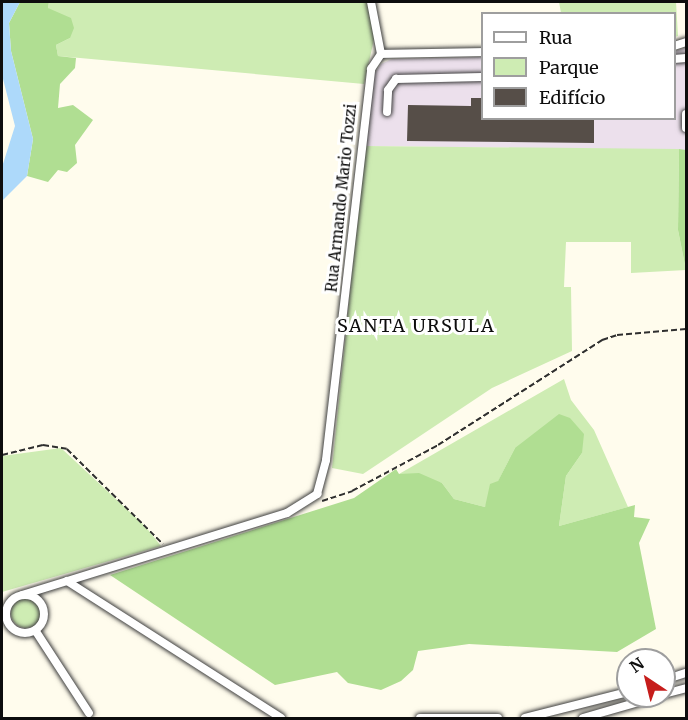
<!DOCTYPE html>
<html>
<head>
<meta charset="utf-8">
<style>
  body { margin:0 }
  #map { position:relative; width:688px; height:720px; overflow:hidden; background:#fffced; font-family:Merriweather,serif }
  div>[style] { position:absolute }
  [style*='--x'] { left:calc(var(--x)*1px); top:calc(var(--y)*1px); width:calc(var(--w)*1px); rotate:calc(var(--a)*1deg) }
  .industrial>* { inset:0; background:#ece0ec }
  .green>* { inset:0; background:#ceecb3 }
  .round { border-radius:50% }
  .forest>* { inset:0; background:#b0de92 }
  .water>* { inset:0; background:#add9fa }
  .building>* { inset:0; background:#564e48 }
  .path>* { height:1.5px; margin-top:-0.75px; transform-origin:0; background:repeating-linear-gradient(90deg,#2f2f2f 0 6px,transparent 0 9px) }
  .roads { filter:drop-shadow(0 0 2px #404040) drop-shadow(0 0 2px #404040) }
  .minor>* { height:8px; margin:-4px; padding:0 4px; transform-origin:4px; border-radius:4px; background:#fff }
  .minor>.ring { margin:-4px; padding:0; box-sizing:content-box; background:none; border:8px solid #fff; border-radius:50% }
  span { translate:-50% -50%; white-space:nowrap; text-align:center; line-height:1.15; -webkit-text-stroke:6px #fff; paint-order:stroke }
  .street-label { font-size:15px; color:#0d0d0d }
  .quarter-label { font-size:18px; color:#0d0d0d; letter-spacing:1.5px }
  .frame { position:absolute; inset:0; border:3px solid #0d0d0d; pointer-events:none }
  .legend { position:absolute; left:481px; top:12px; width:195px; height:108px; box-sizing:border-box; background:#fff; border:2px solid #9e9e9e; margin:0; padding:8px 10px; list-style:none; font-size:18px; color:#0d0d0d }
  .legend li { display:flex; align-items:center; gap:12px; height:30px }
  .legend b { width:30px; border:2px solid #9e9e9e }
  .north { position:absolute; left:616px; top:648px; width:60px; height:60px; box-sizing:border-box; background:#fff; border:2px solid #9e9e9e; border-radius:50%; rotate:325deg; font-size:16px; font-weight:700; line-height:24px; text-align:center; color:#0d0d0d }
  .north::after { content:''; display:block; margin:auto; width:21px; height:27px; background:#c61d1b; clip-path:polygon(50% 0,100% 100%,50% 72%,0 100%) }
</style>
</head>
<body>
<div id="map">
  <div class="industrial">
    <div style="clip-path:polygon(686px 48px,686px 150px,365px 146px,372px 77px,381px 64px,392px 59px,482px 57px,482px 118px,674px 118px,675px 51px)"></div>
  </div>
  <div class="green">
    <div style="clip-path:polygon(49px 2px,369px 2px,375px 35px,364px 84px,58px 56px,56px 45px,70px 38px,48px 8px)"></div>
    <div style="clip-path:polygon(559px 2px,676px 2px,678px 36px,675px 37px,674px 14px,561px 13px)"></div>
    <div style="clip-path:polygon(365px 146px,679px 149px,678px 230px,686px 270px,631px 273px,631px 242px,566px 242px,564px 287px,571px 287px,572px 351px,492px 388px,363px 474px,332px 468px)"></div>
    <div style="clip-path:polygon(564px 379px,571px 400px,594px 430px,628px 507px,559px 526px,566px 476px,582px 453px,515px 448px,485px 507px,454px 499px,442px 483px,399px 474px)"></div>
    <div style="clip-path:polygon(61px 448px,145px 526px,161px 546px,2px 592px,2px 456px)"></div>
    <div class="round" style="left:11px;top:598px;width:30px;height:30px"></div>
  </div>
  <div class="forest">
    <div style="clip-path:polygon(20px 2px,49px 2px,48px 8px,71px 18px,74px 28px,70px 38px,56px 45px,58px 56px,76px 58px,75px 68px,60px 84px,58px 108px,73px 105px,93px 120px,75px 145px,77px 163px,67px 172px,58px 170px,48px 182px,27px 176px,33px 139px,11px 51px,9px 23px)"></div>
    <div style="clip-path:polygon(679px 149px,686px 150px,686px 270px,678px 230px)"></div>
    <div style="clip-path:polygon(559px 414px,570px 418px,584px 434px,582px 453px,566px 476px,559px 526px,635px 505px,634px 517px,650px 519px,639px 543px,656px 629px,617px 652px,469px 644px,418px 651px,413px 670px,401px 681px,381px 690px,348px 683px,337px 672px,275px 685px,110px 575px,354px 498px,396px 469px,399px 474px,419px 473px,442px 483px,454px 499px,485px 507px,490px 484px,498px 481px,515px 448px)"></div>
  </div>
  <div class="water">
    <div style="clip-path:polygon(2px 2px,20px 2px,9px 23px,11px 51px,33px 139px,27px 176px,2px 201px,2px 167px,15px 126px,2px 75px)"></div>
  </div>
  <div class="building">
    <div style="clip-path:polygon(471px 98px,483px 98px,483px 118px,594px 118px,594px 143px,407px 141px,408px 105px,471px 106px)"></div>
  </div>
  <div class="path">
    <div style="--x:2;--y:455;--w:42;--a:-13.7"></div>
    <div style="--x:43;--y:445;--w:24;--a:9"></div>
    <div style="--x:67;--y:449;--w:135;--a:44.7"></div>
    <div style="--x:322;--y:501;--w:32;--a:-18"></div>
    <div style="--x:352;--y:491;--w:98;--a:-28.1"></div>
    <div style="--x:438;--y:445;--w:195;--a:-32.6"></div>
    <div style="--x:602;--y:340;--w:16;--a:-18"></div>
    <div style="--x:617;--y:335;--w:69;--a:-5"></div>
  </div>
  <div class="roads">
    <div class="minor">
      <div style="--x:371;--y:2;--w:53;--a:79.1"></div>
      <div style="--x:674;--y:46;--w:13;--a:-18"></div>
      <div style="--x:674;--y:59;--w:12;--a:-5"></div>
      <div style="--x:387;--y:112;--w:22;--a:-87"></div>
      <div style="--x:388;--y:90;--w:14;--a:-54"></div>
      <div style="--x:396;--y:79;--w:86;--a:-1.3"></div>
      <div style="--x:686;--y:114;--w:14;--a:90"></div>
      <div style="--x:67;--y:581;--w:254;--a:32.6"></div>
      <div class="ring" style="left:6px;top:595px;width:30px;height:30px"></div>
      <div style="--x:22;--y:595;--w:277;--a:-17.2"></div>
      <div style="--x:287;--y:513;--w:36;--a:-32"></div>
      <div style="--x:317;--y:494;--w:35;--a:-75"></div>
      <div style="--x:326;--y:460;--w:394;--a:-83.4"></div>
      <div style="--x:371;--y:69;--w:18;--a:-56"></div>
      <div style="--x:381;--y:54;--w:101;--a:-1.1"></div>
      <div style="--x:35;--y:630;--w:99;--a:57"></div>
      <div style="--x:664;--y:680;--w:23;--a:-18"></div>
      <div style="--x:664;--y:694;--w:23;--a:-15"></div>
      <div style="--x:420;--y:718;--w:78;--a:0"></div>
      <div style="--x:525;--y:718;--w:106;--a:-14.2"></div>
      <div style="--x:583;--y:718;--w:79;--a:-16.1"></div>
    </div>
  </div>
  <div class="street-label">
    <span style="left:341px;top:198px;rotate:-84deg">Rua Armando Mario Tozzi</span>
  </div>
  <div class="quarter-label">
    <span style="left:416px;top:326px">SANTA URSULA</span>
  </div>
  <div class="frame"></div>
  <ul class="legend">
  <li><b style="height:8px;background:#fff"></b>Rua</li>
  <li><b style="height:16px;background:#ceecb3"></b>Parque</li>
  <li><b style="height:16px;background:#564e48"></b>Edifício</li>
  </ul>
  <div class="north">N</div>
</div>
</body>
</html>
